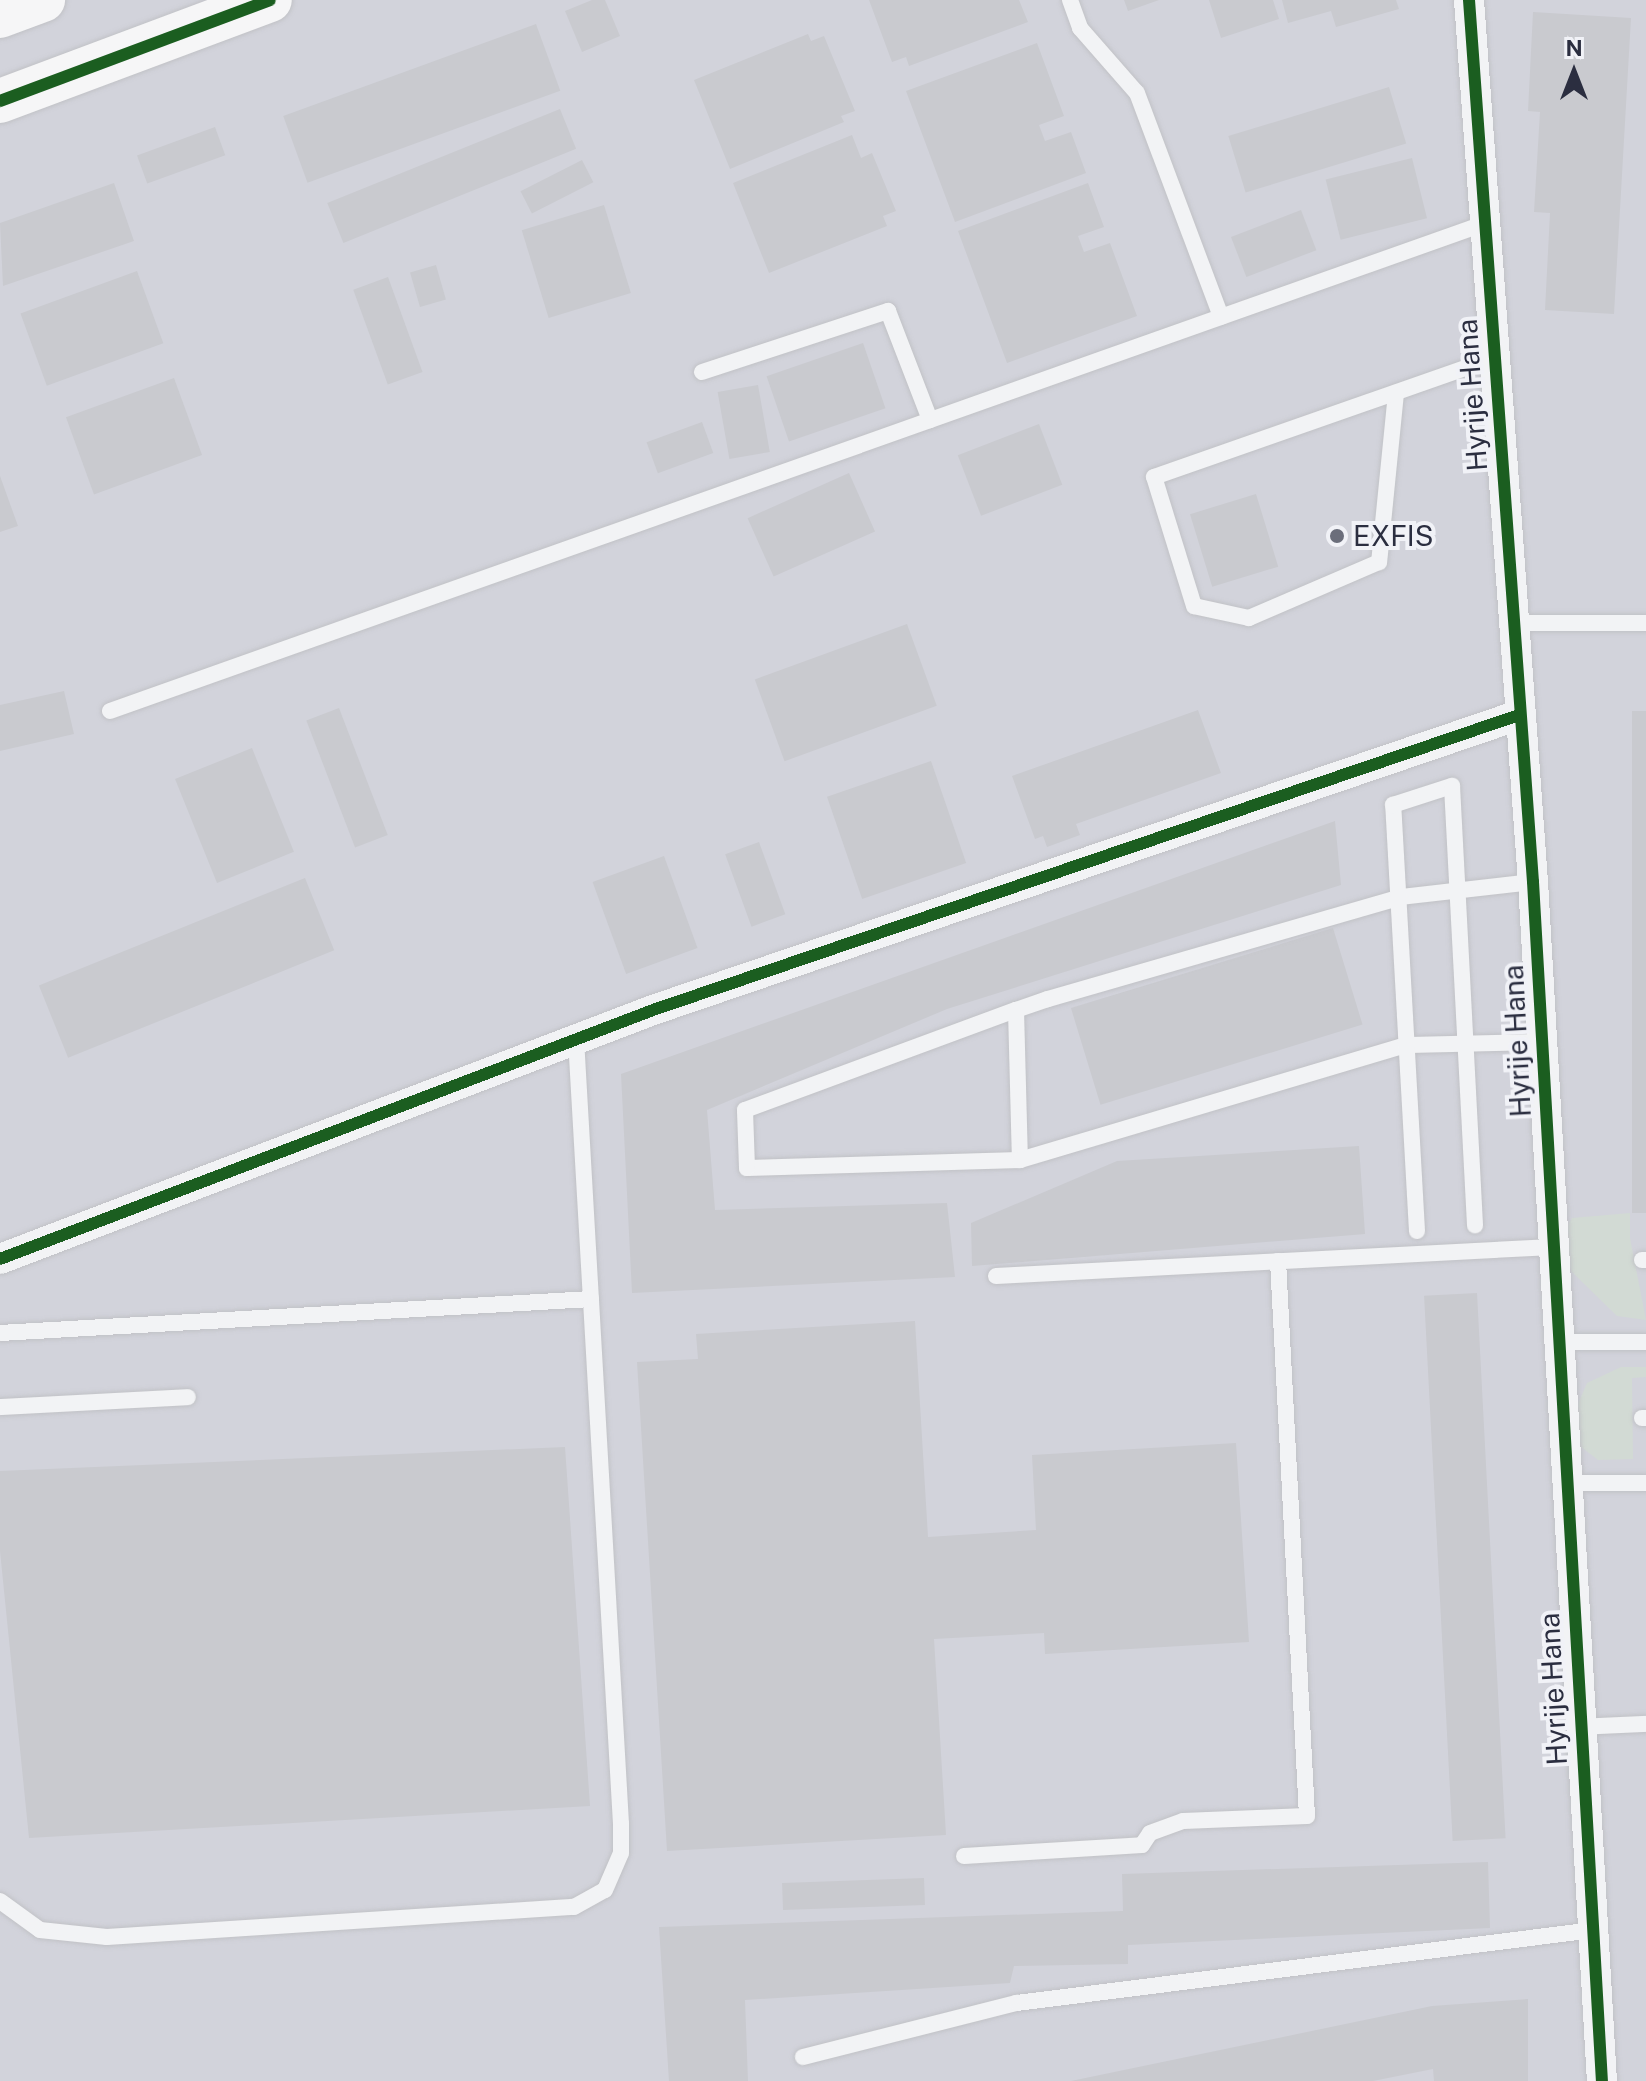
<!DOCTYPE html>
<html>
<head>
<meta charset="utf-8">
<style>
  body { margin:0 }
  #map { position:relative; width:1646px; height:2081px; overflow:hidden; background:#e3e4e8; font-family:"Public Sans",sans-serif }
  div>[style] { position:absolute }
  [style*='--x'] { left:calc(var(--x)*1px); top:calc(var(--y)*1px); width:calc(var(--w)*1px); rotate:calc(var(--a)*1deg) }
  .built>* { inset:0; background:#d2d3db; transform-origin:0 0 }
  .green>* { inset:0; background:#d2dad4 }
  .building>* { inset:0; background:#c9cacf; transform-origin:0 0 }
  .roads { filter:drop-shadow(0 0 2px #c1c2c6) drop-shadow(0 0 2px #c1c2c6) }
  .service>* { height:16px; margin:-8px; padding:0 8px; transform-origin:8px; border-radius:8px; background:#f2f3f5 }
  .minor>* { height:30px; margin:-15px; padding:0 15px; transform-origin:15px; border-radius:15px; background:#f2f3f5 }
  .trunk>* { height:44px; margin:-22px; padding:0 22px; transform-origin:22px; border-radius:22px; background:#f6f6f7 }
  .cycleway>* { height:12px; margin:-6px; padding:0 6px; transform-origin:6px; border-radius:6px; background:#1b5e20 }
  .dots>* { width:22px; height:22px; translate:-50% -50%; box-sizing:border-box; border:4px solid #f1f2f7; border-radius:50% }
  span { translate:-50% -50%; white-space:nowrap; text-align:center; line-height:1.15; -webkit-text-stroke:8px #f1f2f7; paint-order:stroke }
  .street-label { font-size:28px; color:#2b2e40 }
  .poi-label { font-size:28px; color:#2b2e40 }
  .left { translate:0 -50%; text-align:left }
  .north { position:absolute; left:1534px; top:32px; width:80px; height:80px; -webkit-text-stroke:6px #f1f2f7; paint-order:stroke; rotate:0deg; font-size:22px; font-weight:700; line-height:32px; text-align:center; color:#2b2e40 }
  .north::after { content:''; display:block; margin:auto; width:28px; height:36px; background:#2b2e40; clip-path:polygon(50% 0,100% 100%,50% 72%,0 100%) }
</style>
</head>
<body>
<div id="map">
  <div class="built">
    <div style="left:0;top:0;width:1646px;height:2081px"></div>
  </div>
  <div class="green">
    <div style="clip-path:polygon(1630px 1213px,1630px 1238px,1646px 1320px,1617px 1316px,1571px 1271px,1565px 1230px,1572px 1218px)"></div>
    <div style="clip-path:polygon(1621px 1367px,1646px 1367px,1646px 1377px,1632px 1378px,1633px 1459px,1598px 1460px,1580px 1446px,1578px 1404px,1587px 1383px)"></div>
  </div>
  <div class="building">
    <div style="clip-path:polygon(592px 0,605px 0,620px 36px,582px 52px,565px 11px)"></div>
    <div style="clip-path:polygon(869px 0,1019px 0,1028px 22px,909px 66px,906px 57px,892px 62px)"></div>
    <div style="clip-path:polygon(1124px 0,1159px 0,1128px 11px)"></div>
    <div style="clip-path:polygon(1209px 0,1273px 0,1279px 19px,1221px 38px)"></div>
    <div style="clip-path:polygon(1282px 0,1396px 0,1399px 9px,1336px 27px,1331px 11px,1288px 23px)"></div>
    <div style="clip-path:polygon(1533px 12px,1631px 18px,1614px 314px,1545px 310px,1550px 213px,1534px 212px,1540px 112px,1528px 111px)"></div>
    <div style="left:536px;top:24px;width:71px;height:269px;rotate:70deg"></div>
    <div style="clip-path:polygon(808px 34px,811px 41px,824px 36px,855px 111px,841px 116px,844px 122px,730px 169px,694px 80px)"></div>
    <div style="clip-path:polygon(1037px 43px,1064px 116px,1039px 125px,1045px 141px,1071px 132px,1086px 173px,955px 222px,906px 91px)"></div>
    <div style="left:1389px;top:87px;width:59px;height:168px;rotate:73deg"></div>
    <div style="left:560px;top:109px;width:43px;height:251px;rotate:68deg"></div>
    <div style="left:215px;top:127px;width:30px;height:83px;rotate:70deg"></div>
    <div style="clip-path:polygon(852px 135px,861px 158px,872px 153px,896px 211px,883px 216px,887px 226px,769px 273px,733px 183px)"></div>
    <div style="left:1412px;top:158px;width:62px;height:89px;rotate:76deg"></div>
    <div style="left:582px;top:160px;width:25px;height:69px;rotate:63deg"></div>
    <div style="clip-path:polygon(114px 183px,134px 241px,3px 286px,0 223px)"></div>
    <div style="clip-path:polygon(1088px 183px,1104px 227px,1078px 236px,1084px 252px,1110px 243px,1137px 316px,1007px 363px,958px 231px)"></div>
    <div style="left:604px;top:205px;width:92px;height:86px;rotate:73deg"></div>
    <div style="left:1301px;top:210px;width:43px;height:75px;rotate:69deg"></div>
    <div style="left:436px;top:265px;width:36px;height:27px;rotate:74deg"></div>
    <div style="left:137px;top:271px;width:77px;height:124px;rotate:70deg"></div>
    <div style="left:388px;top:277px;width:101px;height:37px;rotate:70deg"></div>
    <div style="left:863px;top:343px;width:69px;height:102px;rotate:71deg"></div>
    <div style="left:174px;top:378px;width:82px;height:115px;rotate:70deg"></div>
    <div style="left:758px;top:385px;width:68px;height:41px;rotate:80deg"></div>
    <div style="left:702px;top:422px;width:33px;height:59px;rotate:70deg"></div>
    <div style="left:1039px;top:424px;width:65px;height:87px;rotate:69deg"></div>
    <div style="left:849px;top:473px;width:64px;height:111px;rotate:66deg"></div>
    <div style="clip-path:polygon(0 476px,18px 526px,0 532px)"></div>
    <div style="left:1256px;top:494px;width:76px;height:69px;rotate:73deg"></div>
    <div style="left:907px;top:624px;width:87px;height:162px;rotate:70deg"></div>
    <div style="clip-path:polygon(64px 691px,74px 734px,0 751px,0 705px)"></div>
    <div style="left:339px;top:708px;width:136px;height:35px;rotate:69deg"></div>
    <div style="clip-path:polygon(1198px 710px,1221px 773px,1076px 824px,1080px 835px,1047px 847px,1043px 836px,1035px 839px,1012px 776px)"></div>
    <div style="left:1632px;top:711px;width:14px;height:502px"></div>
    <div style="left:252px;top:748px;width:112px;height:83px;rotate:68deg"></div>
    <div style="left:931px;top:761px;width:108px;height:110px;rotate:71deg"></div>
    <div style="clip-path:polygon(1335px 821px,1341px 885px,947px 1009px,707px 1110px,715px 1210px,947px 1203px,955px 1277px,632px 1293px,621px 1074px)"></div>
    <div style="left:759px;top:842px;width:77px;height:36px;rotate:70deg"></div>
    <div style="left:664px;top:856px;width:98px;height:76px;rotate:70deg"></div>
    <div style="left:305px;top:878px;width:78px;height:287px;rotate:68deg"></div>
    <div style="left:1333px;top:928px;width:101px;height:274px;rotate:73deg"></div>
    <div style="clip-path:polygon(1359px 1146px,1365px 1234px,972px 1266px,971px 1223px,1117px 1161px)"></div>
    <div style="left:1477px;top:1293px;width:546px;height:53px;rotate:87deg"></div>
    <div style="clip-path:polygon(915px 1321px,928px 1537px,1036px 1530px,1032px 1455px,1236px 1443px,1249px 1642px,1045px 1654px,1044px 1633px,934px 1639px,946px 1835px,667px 1851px,637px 1362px,698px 1359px,696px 1334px)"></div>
    <div style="clip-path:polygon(565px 1447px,590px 1806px,29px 1838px,0 1551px,0 1471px)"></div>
    <div style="clip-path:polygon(1488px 1862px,1490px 1928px,1128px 1945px,1128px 1964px,1014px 1966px,1010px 1983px,745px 2000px,748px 2081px,669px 2081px,659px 1927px,1123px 1911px,1122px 1874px)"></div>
    <div style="left:924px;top:1878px;width:27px;height:142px;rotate:88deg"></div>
    <div style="clip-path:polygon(1528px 1999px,1528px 2081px,1434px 2081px,1433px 2069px,1373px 2081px,1071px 2081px,1432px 2006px)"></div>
  </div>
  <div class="roads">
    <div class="service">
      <div style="--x:1070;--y:0;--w:30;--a:70"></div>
      <div style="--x:1080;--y:28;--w:86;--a:48.8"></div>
      <div style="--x:1137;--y:93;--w:239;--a:69.4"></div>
      <div style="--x:702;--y:372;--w:196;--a:-18.2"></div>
      <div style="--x:888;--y:311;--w:117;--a:68.9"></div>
      <div style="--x:1396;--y:393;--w:170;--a:95.7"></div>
      <div style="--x:1379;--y:562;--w:142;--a:156.7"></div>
      <div style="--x:1249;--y:618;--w:56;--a:-167.7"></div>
      <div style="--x:1194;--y:606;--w:135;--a:-107.2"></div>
      <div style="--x:1154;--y:477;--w:360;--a:-19.3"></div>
      <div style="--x:1512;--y:623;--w:134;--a:0"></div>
      <div style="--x:110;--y:711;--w:1460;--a:-19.53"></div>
      <div style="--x:1016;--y:1010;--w:150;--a:88.5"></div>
      <div style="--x:1020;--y:1160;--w:273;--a:178.3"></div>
      <div style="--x:747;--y:1168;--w:58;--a:-92"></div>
      <div style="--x:745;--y:1110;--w:289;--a:-20.3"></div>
      <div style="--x:1016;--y:1010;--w:34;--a:-19"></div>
      <div style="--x:1048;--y:999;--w:367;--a:-16.1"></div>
      <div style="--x:1401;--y:897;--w:133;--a:-6.5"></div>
      <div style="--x:1020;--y:1160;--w:403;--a:-16.6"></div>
      <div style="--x:1406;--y:1045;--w:135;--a:-1.3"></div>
      <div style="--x:1417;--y:1231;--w:427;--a:-93.2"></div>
      <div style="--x:1393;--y:805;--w:62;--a:-17.9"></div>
      <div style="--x:1452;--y:786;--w:440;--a:87"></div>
      <div style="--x:1642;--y:1260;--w:4;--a:0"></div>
      <div style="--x:996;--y:1276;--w:557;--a:-2.99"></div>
      <div style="--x:0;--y:1333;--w:592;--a:-3.29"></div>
      <div style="--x:1558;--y:1342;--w:88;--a:0"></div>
      <div style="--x:0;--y:1407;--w:188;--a:-3"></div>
      <div style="--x:1642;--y:1418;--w:4;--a:0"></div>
      <div style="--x:1566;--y:1483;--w:80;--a:0"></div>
      <div style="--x:1579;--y:1727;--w:67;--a:-2.6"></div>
      <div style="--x:964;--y:1856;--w:178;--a:-3.5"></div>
      <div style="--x:1142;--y:1845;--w:14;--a:-56"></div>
      <div style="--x:1150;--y:1833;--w:35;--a:-20"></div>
      <div style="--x:1183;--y:1821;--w:124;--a:-2.3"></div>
      <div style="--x:1307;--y:1816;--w:556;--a:-92.99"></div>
      <div style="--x:0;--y:1901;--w:49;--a:35.9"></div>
      <div style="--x:40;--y:1930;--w:67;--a:6"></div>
      <div style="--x:107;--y:1937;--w:468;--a:-3.7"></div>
      <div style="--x:574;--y:1907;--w:35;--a:-29"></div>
      <div style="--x:605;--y:1890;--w:40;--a:-66.6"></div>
      <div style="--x:621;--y:1853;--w:29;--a:-90"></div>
      <div style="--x:621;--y:1824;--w:786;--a:-93.28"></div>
      <div style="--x:803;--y:2057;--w:221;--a:-14.2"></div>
      <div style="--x:1017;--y:2003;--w:581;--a:-7.22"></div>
    </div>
    <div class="minor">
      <div style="--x:1469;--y:0;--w:884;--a:85.85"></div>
      <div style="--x:1533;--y:882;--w:1201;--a:86.71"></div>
      <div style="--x:0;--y:1259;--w:699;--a:-20.87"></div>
      <div style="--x:653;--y:1010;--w:915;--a:-18.81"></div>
    </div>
    <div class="trunk">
      <div style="--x:0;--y:16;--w:46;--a:-20.4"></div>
      <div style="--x:0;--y:101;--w:288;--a:-20.5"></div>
    </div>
  </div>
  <div class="cycleway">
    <div style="--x:1469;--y:0;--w:884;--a:85.85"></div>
    <div style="--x:1533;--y:882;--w:1201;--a:86.71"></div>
    <div style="--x:0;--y:101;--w:288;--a:-20.5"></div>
    <div style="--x:0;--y:1259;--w:699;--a:-20.87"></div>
    <div style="--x:653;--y:1010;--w:915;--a:-18.81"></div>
  </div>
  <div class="dots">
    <div style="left:1337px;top:536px;background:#6b6e7b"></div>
  </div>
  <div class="street-label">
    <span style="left:1472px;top:395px;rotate:-94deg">Hyrije Hana</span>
    <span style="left:1517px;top:1041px;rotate:-93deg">Hyrije Hana</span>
    <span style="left:1553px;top:1689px;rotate:-93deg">Hyrije Hana</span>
  </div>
  <div class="poi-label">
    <span class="left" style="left:1353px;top:536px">EXFIS</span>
  </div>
  <div class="north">N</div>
</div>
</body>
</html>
